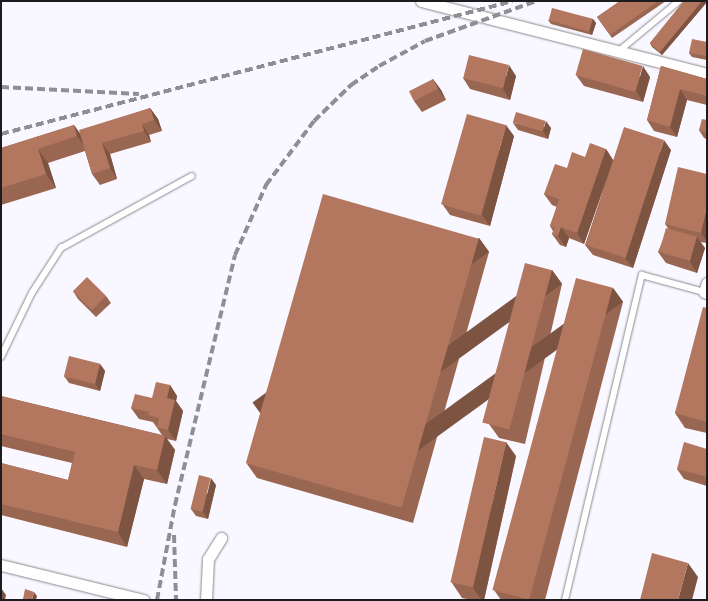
<!DOCTYPE html>
<html>
<head>
<meta charset="utf-8">
<style>
  body { margin:0 }
  #map { position:relative; width:708px; height:601px; overflow:hidden; background:#f9f7ff; font-family:Literata,serif }
  div>[style] { position:absolute }
  [style*='--x'] { left:calc(var(--x)*1px); top:calc(var(--y)*1px); width:calc(var(--w)*1px); rotate:calc(var(--a)*1deg) }
  .roads { filter:drop-shadow(0 0 1px #8a8890) drop-shadow(0 0 1px #8a8890) }
  .service>* { height:5.5px; margin:-2.75px; padding:0 2.75px; transform-origin:2.75px; border-radius:2.75px; background:#fff }
  .minor>* { height:11px; margin:-5.5px; padding:0 5.5px; transform-origin:5.5px; border-radius:5.5px; background:#fff }
  .rail>* { height:4px; margin-top:-2px; transform-origin:0; background:repeating-linear-gradient(90deg,#8f8e94 0 8px,transparent 0 12px) }
  .wall>* { inset:0; background:#996651 }
  .shaded-wall>* { inset:0; background:#7d5342; transform-origin:0 0 }
  .building>* { inset:0; background:#b2775e; transform-origin:0 0 }
  span { translate:-50% -50%; white-space:nowrap; text-align:center; line-height:1.15; -webkit-text-stroke:4.5px #f9f7ff; paint-order:stroke }
  .frame { position:absolute; inset:0; border:2px solid #1c1c1f; pointer-events:none }
</style>
</head>
<body>
<div id="map">
  <div class="roads">
    <div class="service">
      <div style="--x:619;--y:51;--w:78;--a:-39.8"></div>
      <div style="--x:1;--y:357;--w:71;--a:-64.2"></div>
      <div style="--x:32;--y:293;--w:54;--a:-57.2"></div>
      <div style="--x:61;--y:248;--w:149;--a:-28.8"></div>
      <div style="--x:565;--y:600;--w:334;--a:-76.7"></div>
      <div style="--x:642;--y:275;--w:64;--a:15.3"></div>
    </div>
    <div class="minor">
      <div style="--x:421;--y:1;--w:295;--a:14.3"></div>
      <div style="--x:707;--y:283;--w:9;--a:108"></div>
      <div style="--x:704;--y:292;--w:3;--a:18"></div>
      <div style="--x:1;--y:565;--w:147;--a:13.8"></div>
      <div style="--x:206;--y:600;--w:41;--a:-87.2"></div>
      <div style="--x:208;--y:559;--w:25;--a:-58"></div>
    </div>
  </div>
  <div class="rail">
    <div style="--x:1;--y:87;--w:138;--a:2.9"></div>
    <div style="--x:1;--y:134;--w:529;--a:-14.56"></div>
    <div style="--x:174;--y:535;--w:65;--a:88.2"></div>
    <div style="--x:157;--y:600;--w:97;--a:-79.3"></div>
    <div style="--x:175;--y:505;--w:257;--a:-76.5"></div>
    <div style="--x:235;--y:255;--w:77;--a:-66.1"></div>
    <div style="--x:266;--y:185;--w:80;--a:-53.1"></div>
    <div style="--x:314;--y:121;--w:52;--a:-44.2"></div>
    <div style="--x:351;--y:85;--w:34;--a:-34"></div>
    <div style="--x:379;--y:66;--w:52;--a:-28.5"></div>
    <div style="--x:425;--y:41;--w:118;--a:-19.8"></div>
  </div>
  <div class="wall">
    <div style="clip-path:polygon(620px 1px,666px 1px,612px 38px,597px 17px)"></div>
    <div style="clip-path:polygon(684px 1px,707px 2px,662px 55px,652px 47px,650px 43px)"></div>
    <div style="clip-path:polygon(593px 19px,596px 23px,592px 35px,551px 24px,548px 20px)"></div>
    <div style="clip-path:polygon(707px 42px,707px 60px,692px 57px,689px 53px)"></div>
    <div style="clip-path:polygon(661px 66px,707px 79px,707px 105px,687px 100px,677px 137px,654px 131px,647px 120px)"></div>
    <div style="clip-path:polygon(576px 75px,650px 77px,643px 102px,584px 86px)"></div>
    <div style="clip-path:polygon(516px 76px,510px 100px,470px 89px,463px 78px)"></div>
    <div style="clip-path:polygon(433px 79px,441px 90px,446px 100px,422px 112px,414px 101px)"></div>
    <div style="clip-path:polygon(150px 108px,158px 119px,162px 131px,149px 135px,151px 142px,110px 154px,117px 179px,100px 185px,92px 174px,85px 151px,48px 163px,56px 188px,1px 205px,1px 148px,74px 125px,80px 134px)"></div>
    <div style="clip-path:polygon(707px 120px,707px 139px,704px 138px,699px 130px)"></div>
    <div style="clip-path:polygon(513px 123px,551px 128px,548px 139px,518px 130px)"></div>
    <div style="clip-path:polygon(514px 136px,490px 226px,450px 215px,443px 205px)"></div>
    <div style="clip-path:polygon(606px 149px,613px 160px,671px 150px,633px 268px,593px 255px,585px 245px,607px 179px,584px 244px,569px 238px,566px 247px,560px 245px,552px 234px,553px 231px,550px 226px,557px 207px,552px 205px,544px 194px,567px 168px,585px 157px)"></div>
    <div style="clip-path:polygon(707px 174px,707px 243px,700px 242px,705px 248px,697px 273px,666px 263px,658px 252px,668px 228px,665px 224px)"></div>
    <div style="clip-path:polygon(479px 238px,489px 252px,413px 523px,257px 478px,247px 464px)"></div>
    <div style="clip-path:polygon(552px 270px,562px 284px,525px 444px,499px 438px,489px 424px)"></div>
    <div style="clip-path:polygon(613px 288px,623px 302px,545px 600px,501px 600px,494px 590px)"></div>
    <div style="clip-path:polygon(73px 291px,106px 296px,111px 303px,96px 317px,78px 299px)"></div>
    <div style="clip-path:polygon(707px 308px,707px 433px,685px 428px,675px 413px)"></div>
    <div style="clip-path:polygon(100px 364px,105px 371px,100px 391px,69px 383px,64px 376px)"></div>
    <div style="clip-path:polygon(170px 385px,177px 396px,176px 401px,183px 411px,176px 441px,167px 439px,175px 450px,167px 484px,144px 479px,127px 547px,1px 515px,1px 463px,68px 480px,72px 463px,1px 446px,1px 396px,162px 435px,153px 422px,139px 419px,131px 408px,152px 398px)"></div>
    <div style="clip-path:polygon(707px 449px,707px 486px,684px 479px,677px 469px)"></div>
    <div style="clip-path:polygon(516px 456px,484px 600px,472px 600px,462px 598px,452px 583px)"></div>
    <div style="clip-path:polygon(216px 485px,208px 519px,196px 516px,191px 509px)"></div>
  </div>
  <div class="shaded-wall">
    <div style="clip-path:polygon(702px 1px,707px 2px,662px 55px,660px 52px)"></div>
    <div style="clip-path:polygon(593px 19px,596px 23px,592px 35px,589px 31px)"></div>
    <div style="clip-path:polygon(509px 65px,516px 76px,510px 100px,503px 89px)"></div>
    <div style="clip-path:polygon(643px 66px,650px 77px,643px 102px,636px 91px)"></div>
    <div style="clip-path:polygon(433px 79px,441px 90px,446px 100px,438px 89px)"></div>
    <div style="clip-path:polygon(680px 89px,687px 100px,677px 137px,670px 127px)"></div>
    <div style="clip-path:polygon(150px 108px,158px 119px,162px 131px,154px 120px)"></div>
    <div style="clip-path:polygon(546px 121px,551px 128px,548px 139px,543px 131px)"></div>
    <div style="clip-path:polygon(142px 124px,149px 135px,151px 142px,144px 131px)"></div>
    <div style="clip-path:polygon(74px 125px,84px 139px,87px 150px,77px 136px)"></div>
    <div style="clip-path:polygon(506px 125px,514px 136px,490px 226px,482px 215px)"></div>
    <div style="clip-path:polygon(664px 140px,671px 150px,633px 268px,625px 258px)"></div>
    <div style="clip-path:polygon(102px 143px,110px 154px,117px 179px,110px 168px)"></div>
    <div style="clip-path:polygon(38px 149px,48px 163px,56px 188px,46px 174px)"></div>
    <div style="clip-path:polygon(606px 149px,613px 160px,584px 244px,577px 233px)"></div>
    <div style="clip-path:polygon(707px 207px,707px 241px,701px 233px)"></div>
    <div style="clip-path:polygon(561px 227px,569px 238px,566px 247px,558px 236px)"></div>
    <div style="clip-path:polygon(697px 237px,705px 248px,697px 273px,690px 262px)"></div>
    <div style="left:479px;top:238px;width:17px;height:280px;rotate:54deg"></div>
    <div style="left:552px;top:270px;width:17px;height:164px;rotate:54deg"></div>
    <div style="left:613px;top:288px;width:17px;height:323px;rotate:54deg"></div>
    <div style="clip-path:polygon(100px 364px,105px 371px,100px 391px,95px 384px)"></div>
    <div style="clip-path:polygon(170px 385px,177px 396px,176px 401px,183px 411px,176px 441px,168px 430px,167px 398px)"></div>
    <div style="clip-path:polygon(165px 436px,175px 450px,167px 484px,157px 470px)"></div>
    <div style="clip-path:polygon(506px 442px,516px 456px,484px 600px,482px 600px,473px 588px)"></div>
    <div style="clip-path:polygon(134px 465px,144px 479px,127px 547px,118px 532px)"></div>
    <div style="clip-path:polygon(211px 478px,216px 485px,208px 519px,203px 512px)"></div>
    <div style="clip-path:polygon(688px 563px,698px 577px,692px 600px,678px 600px)"></div>
    <div style="clip-path:polygon(1px 588px,6px 595px,5px 600px,1px 600px)"></div>
    <div style="clip-path:polygon(34px 592px,37px 596px,36px 600px,32px 600px)"></div>
  </div>
  <div class="building">
    <div style="clip-path:polygon(620px 1px,658px 1px,610px 35px,597px 17px)"></div>
    <div style="clip-path:polygon(684px 1px,702px 1px,660px 52px,650px 43px)"></div>
    <div style="left:552px;top:8px;width:42px;height:13px;rotate:15deg"></div>
    <div style="clip-path:polygon(692px 39px,707px 42px,707px 56px,689px 53px)"></div>
    <div style="left:583px;top:49px;width:62px;height:27px;rotate:16deg"></div>
    <div style="left:469px;top:55px;width:41px;height:24px;rotate:14deg"></div>
    <div style="clip-path:polygon(661px 66px,707px 79px,707px 96px,680px 89px,670px 127px,647px 120px)"></div>
    <div style="left:433px;top:79px;width:11px;height:27px;rotate:63deg"></div>
    <div style="clip-path:polygon(150px 108px,154px 120px,142px 124px,144px 131px,102px 143px,110px 168px,92px 174px,79px 130px)"></div>
    <div style="left:516px;top:112px;width:31px;height:11px;rotate:17deg"></div>
    <div style="left:467px;top:114px;width:41px;height:94px;rotate:16deg"></div>
    <div style="clip-path:polygon(702px 119px,707px 120px,707px 133px,699px 130px)"></div>
    <div style="clip-path:polygon(74px 125px,77px 136px,38px 149px,46px 174px,1px 188px,1px 148px)"></div>
    <div style="left:624px;top:127px;width:42px;height:124px;rotate:18deg"></div>
    <div style="clip-path:polygon(590px 143px,606px 149px,577px 233px,561px 227px,558px 236px,552px 234px,555px 228px,550px 226px,559px 199px,544px 194px,555px 164px,567px 168px,572px 152px,585px 157px)"></div>
    <div style="clip-path:polygon(678px 167px,707px 174px,707px 207px,701px 233px,665px 224px)"></div>
    <div style="left:323px;top:194px;width:162px;height:280px;rotate:16deg"></div>
    <div style="left:666px;top:228px;width:32px;height:25px;rotate:16deg"></div>
    <div style="left:525px;top:263px;width:28px;height:165px;rotate:15deg"></div>
    <div style="left:87px;top:277px;width:27px;height:20px;rotate:45deg"></div>
    <div style="left:576px;top:278px;width:38px;height:323px;rotate:15deg"></div>
    <div style="clip-path:polygon(703px 307px,707px 308px,707px 422px,675px 413px)"></div>
    <div style="left:69px;top:356px;width:32px;height:21px;rotate:14deg"></div>
    <div style="clip-path:polygon(156px 382px,170px 385px,167px 398px,175px 400px,168px 430px,157px 427px,159px 418px,148px 415px,149px 412px,131px 408px,135px 394px,152px 398px)"></div>
    <div style="clip-path:polygon(1px 396px,165px 436px,157px 470px,134px 465px,118px 532px,1px 504px,1px 463px,68px 480px,75px 452px,1px 434px)"></div>
    <div style="left:484px;top:437px;width:23px;height:149px;rotate:13deg"></div>
    <div style="clip-path:polygon(684px 442px,707px 449px,707px 477px,677px 469px)"></div>
    <div style="left:199px;top:475px;width:12px;height:35px;rotate:14deg"></div>
    <div style="clip-path:polygon(652px 553px,688px 563px,678px 600px,640px 600px)"></div>
    <div style="clip-path:polygon(25px 589px,34px 592px,32px 600px,23px 599px)"></div>
  </div>
  <div class="frame"></div>
</div>
</body>
</html>
